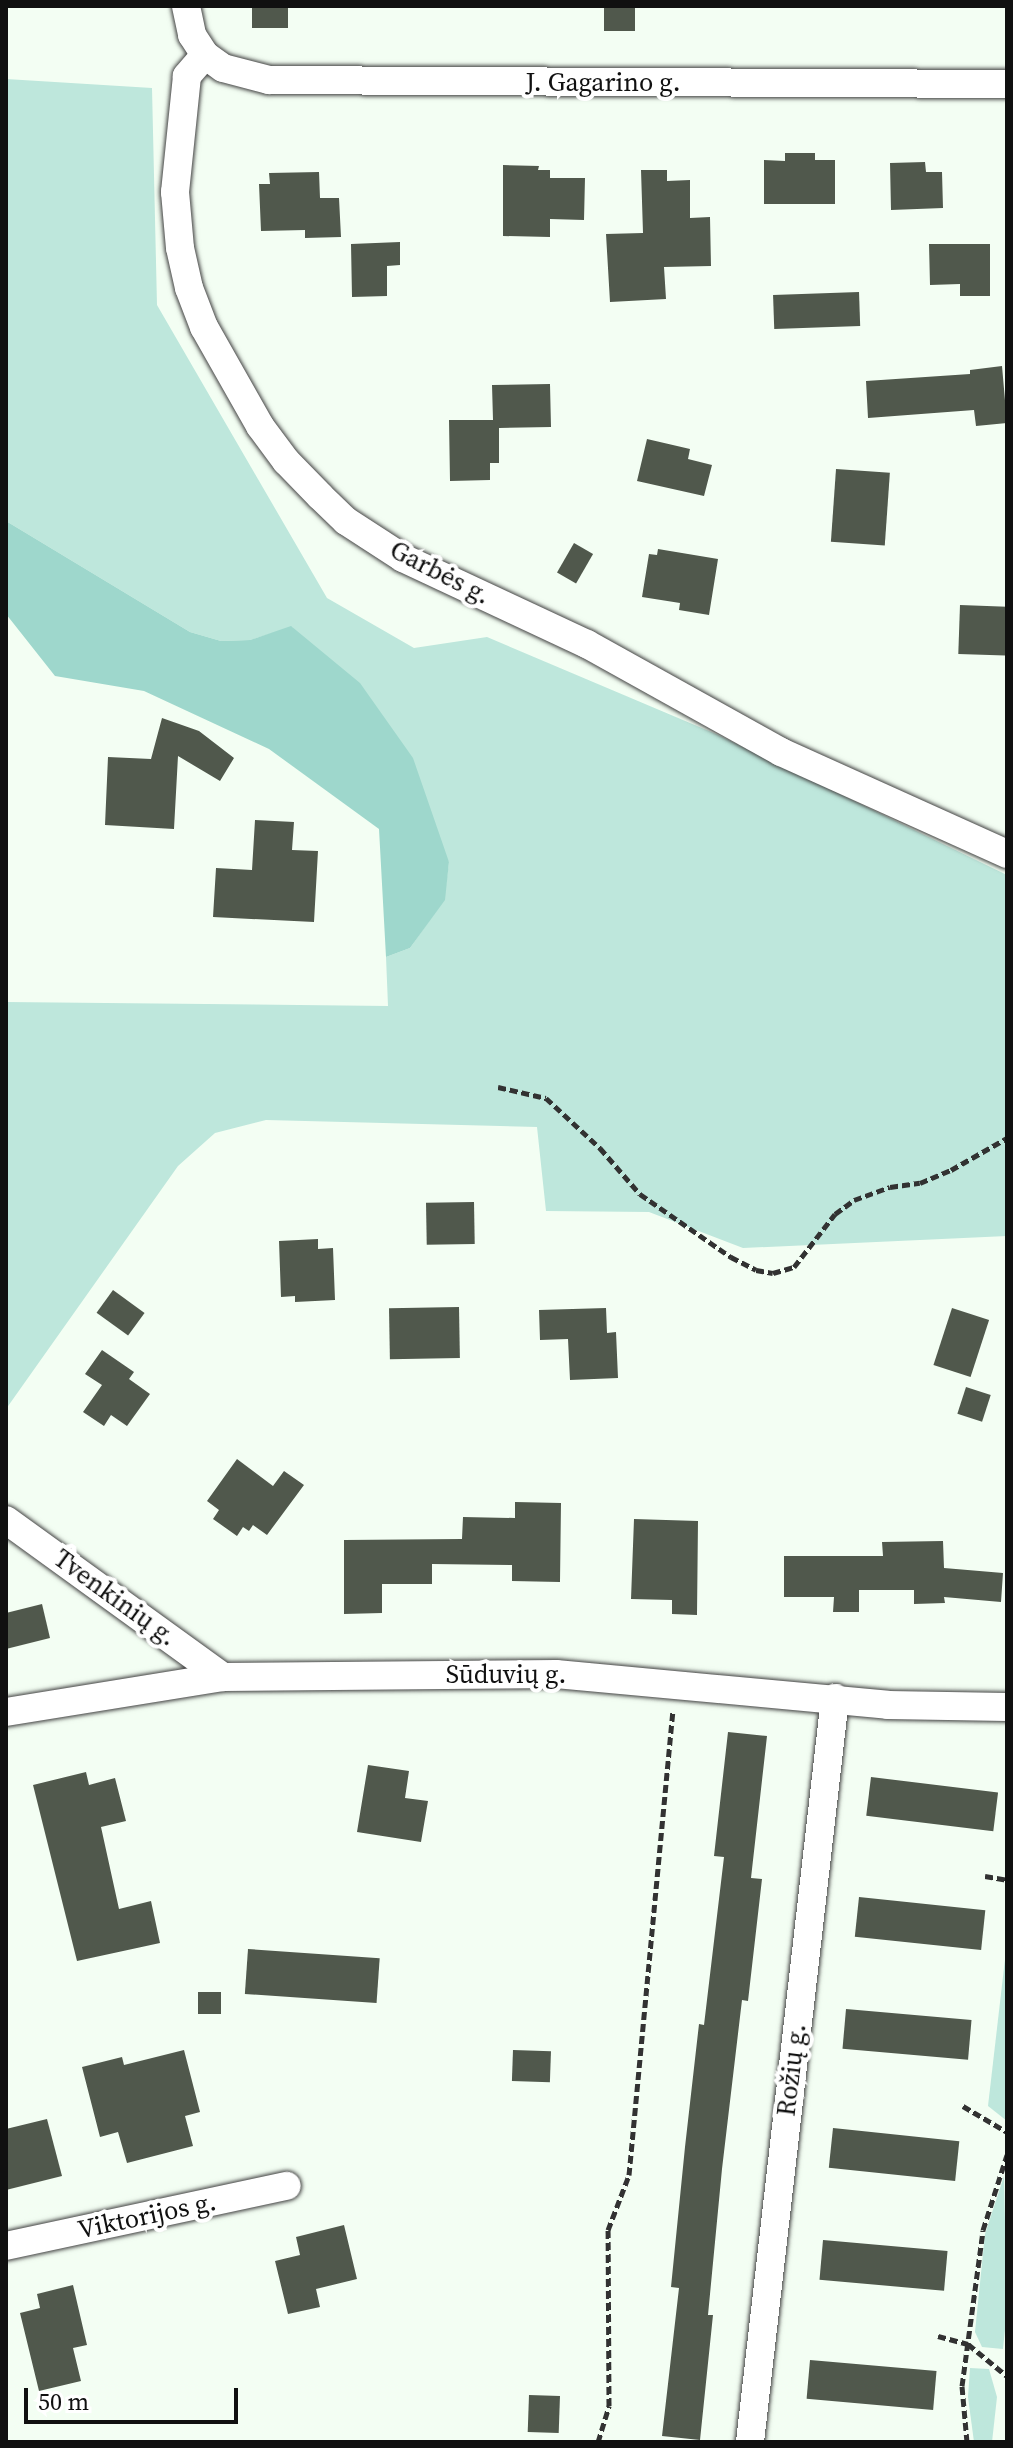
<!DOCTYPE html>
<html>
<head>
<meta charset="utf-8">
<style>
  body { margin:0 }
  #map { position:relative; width:1013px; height:2448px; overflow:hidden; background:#f3fef3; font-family:"Source Serif 4",serif }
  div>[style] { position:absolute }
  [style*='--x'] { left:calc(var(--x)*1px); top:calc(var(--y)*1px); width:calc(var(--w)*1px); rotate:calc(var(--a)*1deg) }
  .green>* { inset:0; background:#bee7dc }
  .forest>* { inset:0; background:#9ed7cc }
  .building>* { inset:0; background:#50584c; transform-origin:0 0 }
  .path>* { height:5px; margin-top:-2.5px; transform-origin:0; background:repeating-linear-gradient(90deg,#323232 0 8px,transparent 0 12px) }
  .roads { filter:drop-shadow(0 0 2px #434343) drop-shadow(0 0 2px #434343) }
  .street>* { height:28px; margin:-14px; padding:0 14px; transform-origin:14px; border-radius:14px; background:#fff }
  span { translate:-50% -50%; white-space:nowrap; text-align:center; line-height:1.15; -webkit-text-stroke:8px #fff; paint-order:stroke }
  .street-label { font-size:26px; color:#101010 }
  .frame { position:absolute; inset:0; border:8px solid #101010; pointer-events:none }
  .scale { position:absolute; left:24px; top:2388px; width:214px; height:36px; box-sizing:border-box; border:4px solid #101010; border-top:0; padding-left:10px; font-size:24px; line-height:28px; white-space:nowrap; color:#101010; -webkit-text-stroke:6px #fff; paint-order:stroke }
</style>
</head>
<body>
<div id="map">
  <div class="green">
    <div style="clip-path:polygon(6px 79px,152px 88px,157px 305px,327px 598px,414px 648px,487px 637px,716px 734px,1007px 875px,1007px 1236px,743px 1248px,649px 1212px,546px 1211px,537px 1127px,266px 1120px,215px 1133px,178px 1166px,6px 1409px,6px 1002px,388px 1006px,386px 957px,410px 948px,444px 900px,449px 862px,292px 627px,250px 640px,221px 641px,190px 632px,6px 521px)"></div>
    <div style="clip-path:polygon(1007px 1942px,1007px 2121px,988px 2106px)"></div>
    <div style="clip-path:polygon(1004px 2176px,1007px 2310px,1003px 2349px,982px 2347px,975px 2332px,985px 2234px)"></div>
    <div style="clip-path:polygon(970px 2368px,989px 2369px,997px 2397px,992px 2442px,974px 2442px,968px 2397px)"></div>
  </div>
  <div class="forest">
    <div style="clip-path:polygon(6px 521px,190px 632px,221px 641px,250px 640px,291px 626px,360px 683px,413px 758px,449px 862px,445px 900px,410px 948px,386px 957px,379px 829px,269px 749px,144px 691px,55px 676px,6px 614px)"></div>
  </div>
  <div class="building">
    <div style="left:252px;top:6px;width:36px;height:22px"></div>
    <div style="left:604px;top:6px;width:31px;height:25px"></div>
    <div style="clip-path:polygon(785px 153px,815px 153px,815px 160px,835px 160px,835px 204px,764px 204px,764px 160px,785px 161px)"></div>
    <div style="clip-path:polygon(925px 162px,926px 172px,942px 172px,943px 208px,891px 210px,890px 163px)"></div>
    <div style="clip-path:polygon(503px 165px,539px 166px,538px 170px,550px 170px,550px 178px,585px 178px,584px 220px,550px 219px,550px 237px,503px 236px)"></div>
    <div style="clip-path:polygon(641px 170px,667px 170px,667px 181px,690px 180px,690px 218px,710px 217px,711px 266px,664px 267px,666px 299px,610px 302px,606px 234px,643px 233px)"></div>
    <div style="clip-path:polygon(319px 172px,320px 198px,339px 198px,341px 237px,305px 238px,305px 230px,261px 231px,259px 184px,270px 184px,269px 173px)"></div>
    <div style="clip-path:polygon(400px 242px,400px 265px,387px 266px,387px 296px,352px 297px,351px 244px)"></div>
    <div style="clip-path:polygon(929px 244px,990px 244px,990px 296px,960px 296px,960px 284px,930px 285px)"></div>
    <div style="left:859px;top:292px;width:34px;height:86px;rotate:88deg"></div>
    <div style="clip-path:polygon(1002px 366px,1007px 423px,976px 426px,974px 410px,868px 418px,866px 381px,970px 374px,970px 370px)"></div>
    <div style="clip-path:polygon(550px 384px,551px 427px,499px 428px,499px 463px,490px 463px,490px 480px,450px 481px,449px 420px,493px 420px,492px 385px)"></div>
    <div style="clip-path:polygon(647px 439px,690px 449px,688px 459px,712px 465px,704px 496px,637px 481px)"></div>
    <div style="left:836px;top:469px;width:54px;height:73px;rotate:4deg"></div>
    <div style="left:574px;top:543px;width:22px;height:34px;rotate:30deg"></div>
    <div style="clip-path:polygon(658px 549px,718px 559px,709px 615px,679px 610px,680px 603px,642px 597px,649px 554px,657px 555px)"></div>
    <div style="left:960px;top:605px;width:47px;height:49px;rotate:2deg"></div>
    <div style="clip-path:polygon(162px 718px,199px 731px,234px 758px,220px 781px,178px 756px,174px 829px,105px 825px,108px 757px,151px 759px)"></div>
    <div style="clip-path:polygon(255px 820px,294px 822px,292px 850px,318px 851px,314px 922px,213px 917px,216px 868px,252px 870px)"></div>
    <div style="left:474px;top:1202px;width:42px;height:48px;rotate:89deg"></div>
    <div style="clip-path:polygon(318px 1239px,318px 1249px,333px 1248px,335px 1300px,295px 1302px,295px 1296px,281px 1297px,279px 1241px)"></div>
    <div style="left:113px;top:1290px;width:39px;height:28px;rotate:36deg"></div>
    <div style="left:459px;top:1307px;width:51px;height:70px;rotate:89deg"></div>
    <div style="clip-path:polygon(606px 1308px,607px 1333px,616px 1332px,618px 1378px,570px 1380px,568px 1339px,540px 1340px,539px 1310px)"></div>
    <div style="left:952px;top:1308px;width:39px;height:60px;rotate:18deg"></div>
    <div style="clip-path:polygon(102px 1350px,134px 1372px,129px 1379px,150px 1394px,127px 1426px,111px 1415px,104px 1426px,83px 1412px,102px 1385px,85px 1374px)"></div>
    <div style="left:966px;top:1387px;width:26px;height:28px;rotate:18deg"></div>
    <div style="clip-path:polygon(237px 1459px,273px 1486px,284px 1471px,304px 1485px,267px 1535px,253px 1525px,249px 1531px,243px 1527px,237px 1536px,213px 1519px,219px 1510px,207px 1501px)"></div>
    <div style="clip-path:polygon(515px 1502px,561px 1503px,560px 1582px,512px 1581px,512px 1565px,432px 1564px,432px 1584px,382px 1584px,382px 1613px,344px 1614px,344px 1540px,462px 1539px,463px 1517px,515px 1518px)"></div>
    <div style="clip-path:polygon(634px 1519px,698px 1521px,697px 1615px,672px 1614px,672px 1600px,631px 1599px)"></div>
    <div style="clip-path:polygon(943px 1541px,944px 1568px,1003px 1573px,1001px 1602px,944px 1597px,945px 1603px,914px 1604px,914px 1590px,859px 1590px,859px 1612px,833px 1612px,834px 1597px,784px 1597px,784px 1556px,883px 1556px,882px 1542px)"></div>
    <div style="clip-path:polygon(42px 1604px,50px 1638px,6px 1649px,6px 1613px)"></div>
    <div style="clip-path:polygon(728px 1732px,767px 1736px,751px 1878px,762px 1879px,748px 2001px,742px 2000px,722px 2169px,708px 2315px,713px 2315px,700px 2440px,662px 2436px,679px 2288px,671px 2287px,685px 2147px,699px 2024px,704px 2025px,724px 1857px,714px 1856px)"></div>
    <div style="clip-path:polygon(368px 1765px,409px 1771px,405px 1798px,428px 1801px,421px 1842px,357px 1832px)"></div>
    <div style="clip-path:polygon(86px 1772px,89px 1785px,115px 1778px,126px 1821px,101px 1827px,119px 1909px,151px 1901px,160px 1943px,77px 1961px,33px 1785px)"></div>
    <div style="left:871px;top:1777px;width:128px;height:39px;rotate:7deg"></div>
    <div style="left:859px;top:1897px;width:127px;height:40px;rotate:6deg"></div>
    <div style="left:248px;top:1949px;width:132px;height:45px;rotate:4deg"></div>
    <div style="left:198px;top:1992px;width:23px;height:22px"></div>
    <div style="left:846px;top:2009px;width:126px;height:40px;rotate:5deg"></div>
    <div style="clip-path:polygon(184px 2050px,200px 2112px,185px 2116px,193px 2146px,127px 2163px,118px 2132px,100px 2137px,82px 2067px,122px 2057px,124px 2065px)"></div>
    <div style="left:513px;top:2050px;width:38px;height:31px;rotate:2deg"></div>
    <div style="clip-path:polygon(47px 2119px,62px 2176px,6px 2190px,6px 2129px)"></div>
    <div style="left:833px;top:2128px;width:127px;height:40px;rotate:6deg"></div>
    <div style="clip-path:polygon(344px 2225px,357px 2279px,316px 2289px,320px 2307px,288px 2314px,275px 2261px,300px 2255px,296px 2237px)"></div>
    <div style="left:823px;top:2240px;width:125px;height:40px;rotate:5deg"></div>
    <div style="clip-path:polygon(73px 2285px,87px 2345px,73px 2348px,81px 2381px,39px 2391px,20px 2313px,40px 2308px,37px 2294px)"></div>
    <div style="left:810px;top:2360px;width:127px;height:39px;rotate:5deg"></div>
    <div style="left:529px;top:2395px;width:31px;height:37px;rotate:2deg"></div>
  </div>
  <div class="path">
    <div style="--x:498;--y:1087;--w:49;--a:12.9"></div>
    <div style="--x:546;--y:1098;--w:74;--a:42.8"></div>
    <div style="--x:600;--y:1148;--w:61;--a:49"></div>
    <div style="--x:640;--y:1194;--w:111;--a:34.7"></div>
    <div style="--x:731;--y:1257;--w:28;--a:27"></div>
    <div style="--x:756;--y:1270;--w:17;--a:10"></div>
    <div style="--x:773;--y:1273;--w:22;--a:-16"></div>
    <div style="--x:794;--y:1267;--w:67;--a:-52.3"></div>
    <div style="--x:835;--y:1214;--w:24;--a:-36"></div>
    <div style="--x:854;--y:1200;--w:38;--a:-20"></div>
    <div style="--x:890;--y:1187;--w:30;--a:-8"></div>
    <div style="--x:920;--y:1183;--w:34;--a:-23"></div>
    <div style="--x:951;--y:1170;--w:64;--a:-29.7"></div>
    <div style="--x:985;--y:1876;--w:22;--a:10"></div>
    <div style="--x:963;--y:2106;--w:51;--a:30.6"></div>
    <div style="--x:938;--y:2336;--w:31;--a:15"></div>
    <div style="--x:968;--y:2344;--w:50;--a:39.4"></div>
    <div style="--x:598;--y:2442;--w:38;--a:-73"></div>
    <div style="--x:609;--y:2406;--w:176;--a:-90.3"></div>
    <div style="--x:608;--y:2230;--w:59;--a:-69.1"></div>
    <div style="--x:629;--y:2175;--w:467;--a:-84.6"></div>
    <div style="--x:967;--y:2442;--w:56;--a:-95.1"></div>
    <div style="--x:962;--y:2386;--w:157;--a:-82.3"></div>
    <div style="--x:983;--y:2230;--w:79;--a:-72.3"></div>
  </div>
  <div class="roads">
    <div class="street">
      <div style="--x:186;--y:6;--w:30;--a:78"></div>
      <div style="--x:192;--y:35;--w:24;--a:57"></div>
      <div style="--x:205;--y:55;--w:22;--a:36"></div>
      <div style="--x:223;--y:68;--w:48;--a:14.6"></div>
      <div style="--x:269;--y:80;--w:738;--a:0.31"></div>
      <div style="--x:205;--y:55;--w:28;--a:131"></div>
      <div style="--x:187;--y:76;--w:117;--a:95.9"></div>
      <div style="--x:175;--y:192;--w:56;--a:84.9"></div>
      <div style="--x:180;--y:248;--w:41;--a:77.3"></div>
      <div style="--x:189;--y:288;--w:42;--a:69"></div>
      <div style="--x:204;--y:327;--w:114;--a:60.5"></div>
      <div style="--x:260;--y:426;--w:44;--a:53.4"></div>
      <div style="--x:286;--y:461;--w:49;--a:45.8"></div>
      <div style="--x:320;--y:496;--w:36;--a:44"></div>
      <div style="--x:346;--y:521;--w:68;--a:33"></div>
      <div style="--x:403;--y:558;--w:203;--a:25.1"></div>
      <div style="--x:587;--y:644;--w:222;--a:29.1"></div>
      <div style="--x:781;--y:752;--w:248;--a:24.3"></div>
      <div style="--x:6;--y:1520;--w:268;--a:35.9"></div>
      <div style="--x:6;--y:1712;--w:220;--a:-9.2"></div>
      <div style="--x:223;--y:1677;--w:333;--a:-0.5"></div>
      <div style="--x:556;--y:1674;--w:333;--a:5.3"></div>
      <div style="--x:888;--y:1705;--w:119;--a:1"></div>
      <div style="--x:6;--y:2246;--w:287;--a:-12.1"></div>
      <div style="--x:750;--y:2442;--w:749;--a:-83.48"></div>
    </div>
  </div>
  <div class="street-label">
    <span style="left:603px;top:83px">J. Gagarino g.</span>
    <span style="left:440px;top:573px;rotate:27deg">Garbės g.</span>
    <span style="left:115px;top:1598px;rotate:36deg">Tvenkinių g.</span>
    <span style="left:506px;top:1675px">Sūduvių g.</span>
    <span style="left:792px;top:2070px;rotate:-83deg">Rožių g.</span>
    <span style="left:147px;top:2216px;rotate:-12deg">Viktorijos g.</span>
  </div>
  <div class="frame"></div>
  <div class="scale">50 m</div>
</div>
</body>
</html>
